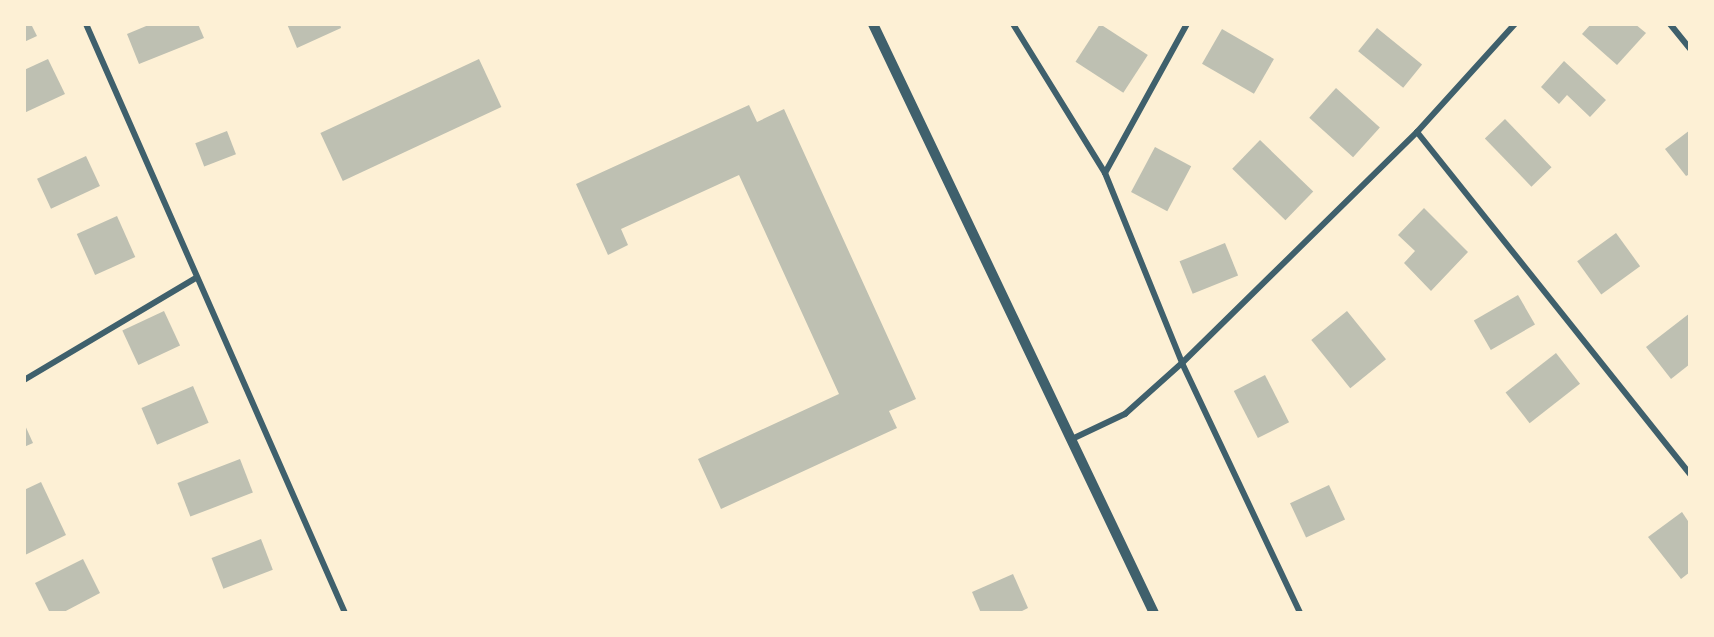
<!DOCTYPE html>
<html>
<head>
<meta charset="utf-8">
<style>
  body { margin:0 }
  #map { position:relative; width:1714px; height:637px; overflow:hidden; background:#fdf0d5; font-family:"Fira Sans",sans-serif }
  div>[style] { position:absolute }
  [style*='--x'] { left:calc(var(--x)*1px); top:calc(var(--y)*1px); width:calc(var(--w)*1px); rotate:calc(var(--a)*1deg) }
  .building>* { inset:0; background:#bec0b2; transform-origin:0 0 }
  .minor>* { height:6px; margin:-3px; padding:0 3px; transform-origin:3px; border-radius:3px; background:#3f606c }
  .tertiary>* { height:10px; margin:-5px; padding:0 5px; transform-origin:5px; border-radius:5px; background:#3f606c }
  span { translate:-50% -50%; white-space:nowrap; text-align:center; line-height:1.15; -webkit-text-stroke:4.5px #fdf0d5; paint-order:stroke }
  .frame { position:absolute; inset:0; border:26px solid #fdf0d5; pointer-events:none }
</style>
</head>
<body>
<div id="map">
  <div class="building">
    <div style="clip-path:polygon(24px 24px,31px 24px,37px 36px,24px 42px)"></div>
    <div style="clip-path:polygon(151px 24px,198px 24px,204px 38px,139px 64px,127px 34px)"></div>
    <div style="clip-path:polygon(287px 24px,340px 24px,341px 28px,297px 48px)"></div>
    <div style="left:1100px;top:24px;width:57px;height:45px;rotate:33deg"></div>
    <div style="clip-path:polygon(1591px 24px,1635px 24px,1646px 33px,1617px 65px,1582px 34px)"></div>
    <div style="left:1377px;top:28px;width:58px;height:30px;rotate:39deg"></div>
    <div style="left:1222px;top:29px;width:60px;height:40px;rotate:30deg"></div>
    <div style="clip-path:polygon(48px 59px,65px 94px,24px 113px,24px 70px)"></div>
    <div style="left:479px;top:59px;width:53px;height:175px;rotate:65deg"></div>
    <div style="clip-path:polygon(1564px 61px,1606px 100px,1590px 117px,1567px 95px,1559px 104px,1541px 87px)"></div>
    <div style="left:1336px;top:88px;width:59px;height:40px;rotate:42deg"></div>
    <div style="clip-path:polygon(749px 105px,757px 122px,784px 109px,916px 399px,889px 411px,897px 428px,721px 509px,698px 459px,839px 394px,739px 175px,621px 229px,628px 245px,608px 255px,576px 184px)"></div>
    <div style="left:1505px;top:119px;width:67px;height:28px;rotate:46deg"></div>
    <div style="clip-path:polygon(1690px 130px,1690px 174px,1686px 176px,1665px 149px)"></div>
    <div style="left:227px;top:131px;width:25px;height:34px;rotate:69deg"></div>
    <div style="left:1260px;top:140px;width:74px;height:40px;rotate:44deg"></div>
    <div style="left:1155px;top:147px;width:41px;height:51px;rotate:28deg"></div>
    <div style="left:86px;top:156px;width:33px;height:54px;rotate:65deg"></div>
    <div style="clip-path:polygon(1424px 208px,1468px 252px,1431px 291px,1404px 263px,1415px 251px,1398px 235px)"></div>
    <div style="left:117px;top:216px;width:45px;height:44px;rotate:66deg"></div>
    <div style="left:1616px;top:233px;width:41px;height:48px;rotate:54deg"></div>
    <div style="left:1225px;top:243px;width:35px;height:49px;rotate:68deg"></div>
    <div style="left:1518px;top:295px;width:34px;height:51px;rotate:60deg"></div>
    <div style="left:164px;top:311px;width:38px;height:46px;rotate:65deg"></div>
    <div style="left:1347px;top:311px;width:62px;height:46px;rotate:51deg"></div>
    <div style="clip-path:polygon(1690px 313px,1690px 364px,1671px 379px,1646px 347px)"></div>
    <div style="left:1556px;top:353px;width:39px;height:64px;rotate:52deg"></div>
    <div style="left:1265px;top:375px;width:53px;height:35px;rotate:63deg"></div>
    <div style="left:193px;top:386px;width:40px;height:56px;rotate:67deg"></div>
    <div style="clip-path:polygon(24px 423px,33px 443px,24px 447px)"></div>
    <div style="left:240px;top:459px;width:36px;height:67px;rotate:69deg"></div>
    <div style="clip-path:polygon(41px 482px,66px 535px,25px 555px,24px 490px)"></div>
    <div style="left:1329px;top:485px;width:38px;height:43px;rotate:65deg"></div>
    <div style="clip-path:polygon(1682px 512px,1690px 524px,1690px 572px,1681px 579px,1648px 537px)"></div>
    <div style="left:261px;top:539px;width:33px;height:53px;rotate:69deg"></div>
    <div style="clip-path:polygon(83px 559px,100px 593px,62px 613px,50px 613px,35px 583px)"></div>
    <div style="clip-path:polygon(1013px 574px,1028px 608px,1018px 613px,981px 613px,972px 592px)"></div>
  </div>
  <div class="minor">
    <div style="--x:86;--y:24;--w:643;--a:66.26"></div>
    <div style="--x:1013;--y:24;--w:175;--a:58.3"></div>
    <div style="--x:1105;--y:173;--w:205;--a:67.9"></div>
    <div style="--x:1182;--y:363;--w:276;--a:64.7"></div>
    <div style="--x:1670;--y:24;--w:32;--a:51"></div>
    <div style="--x:1417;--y:132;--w:438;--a:51.4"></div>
    <div style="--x:1105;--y:173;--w:170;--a:-61.2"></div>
    <div style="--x:24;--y:380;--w:200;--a:-30.7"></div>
    <div style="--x:1072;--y:439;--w:59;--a:-25.3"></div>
    <div style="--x:1125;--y:414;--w:76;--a:-41.8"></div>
    <div style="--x:1182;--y:363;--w:330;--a:-44.5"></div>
    <div style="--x:1417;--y:132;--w:146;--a:-47.8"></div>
  </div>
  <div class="tertiary">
    <div style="--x:873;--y:24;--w:653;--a:64.5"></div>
  </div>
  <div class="frame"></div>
</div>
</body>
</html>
